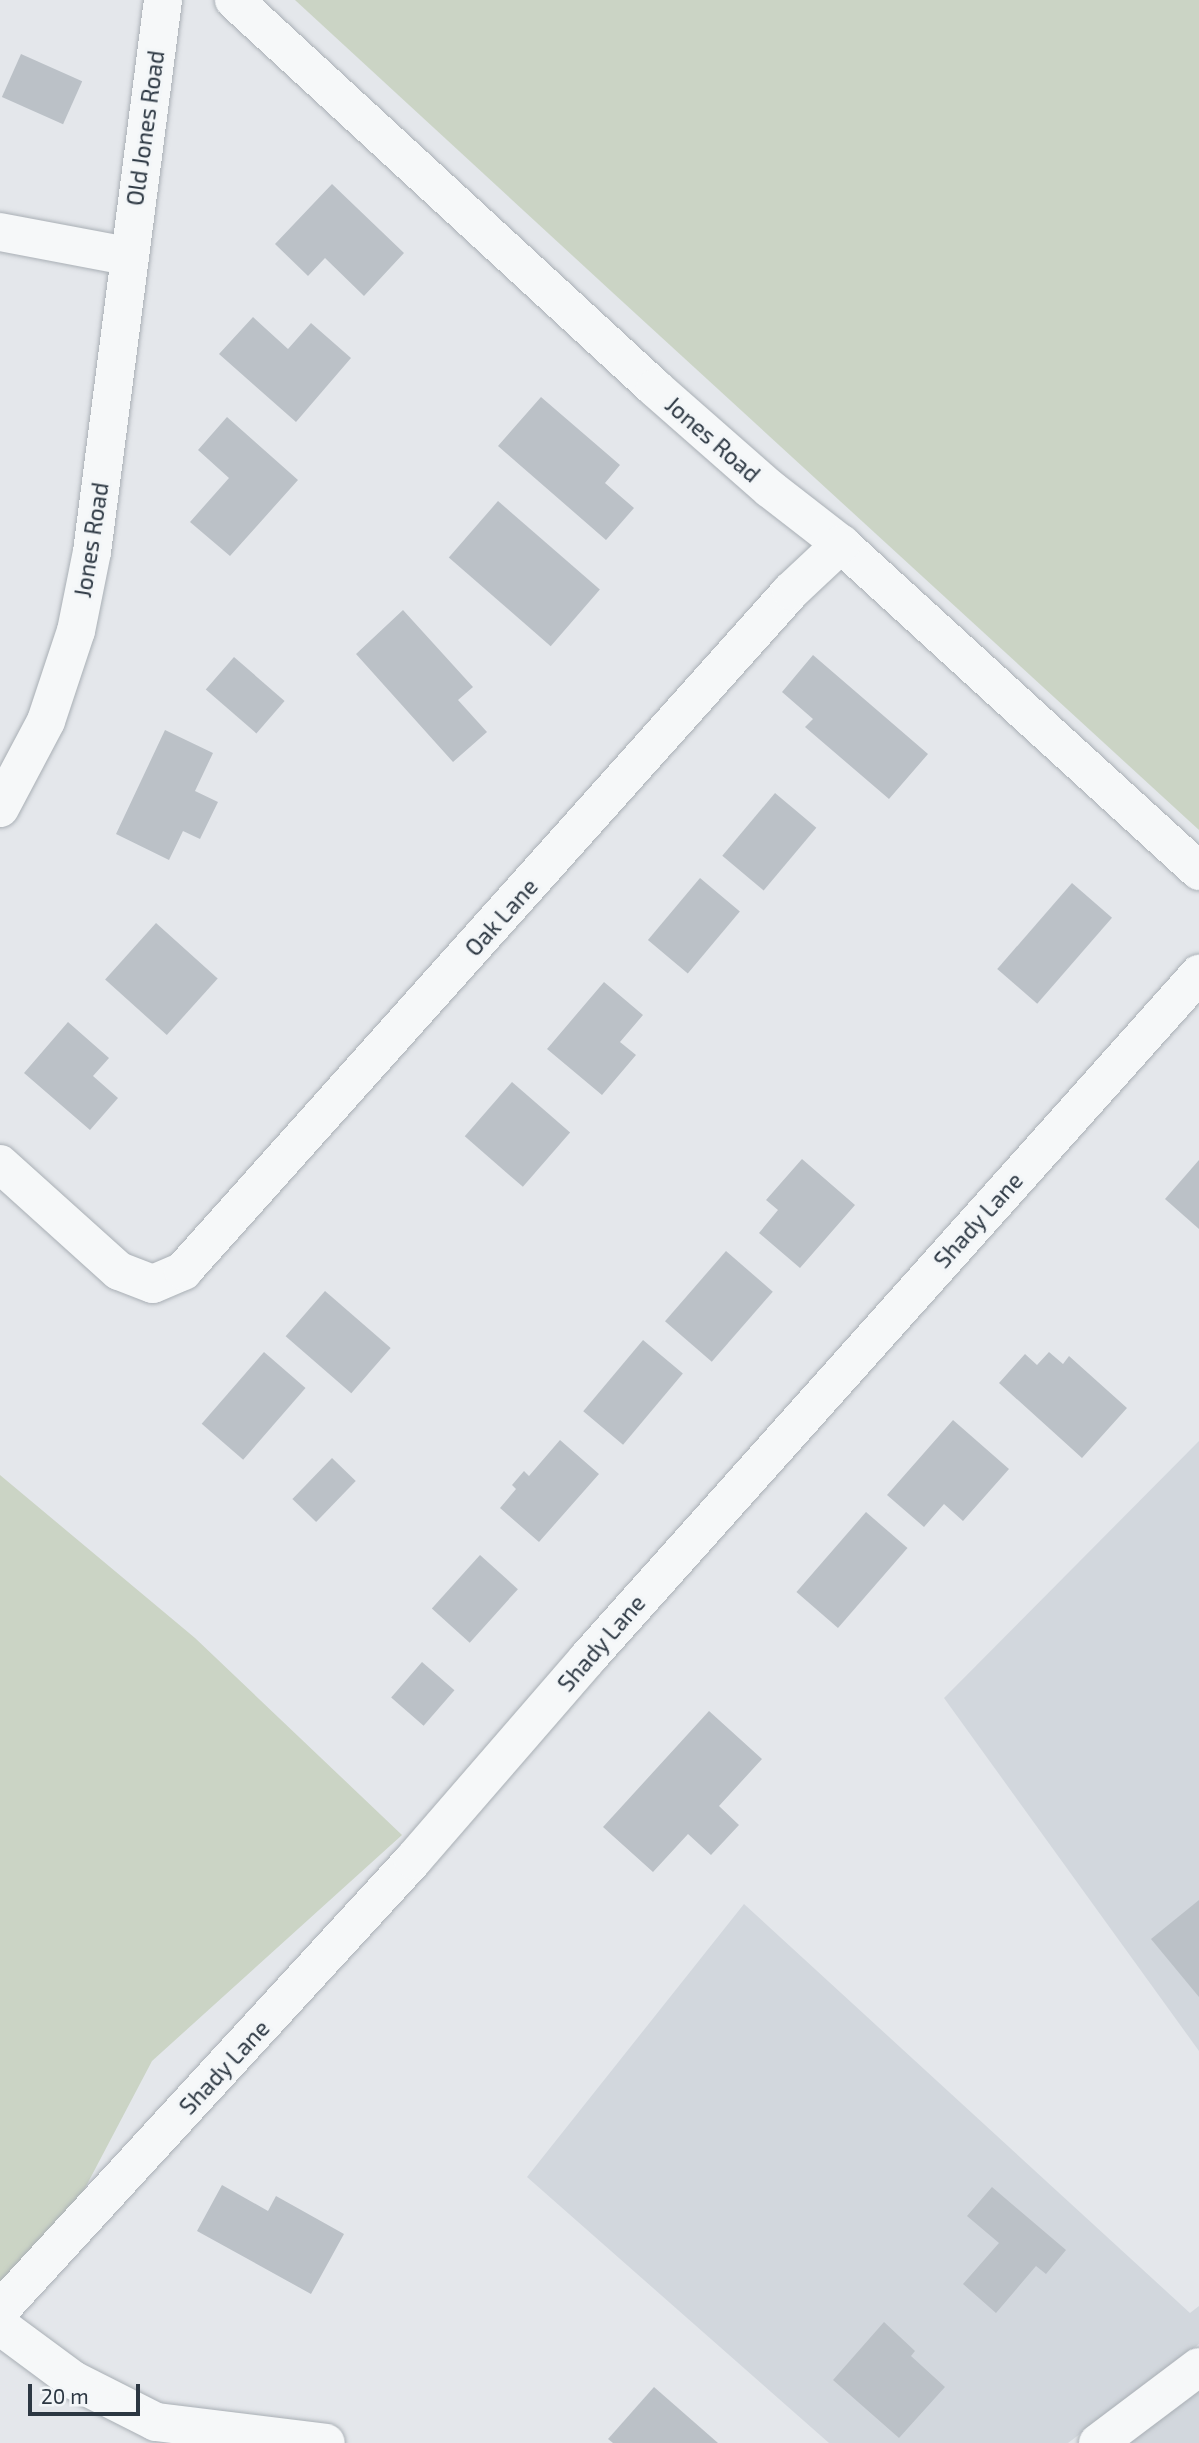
<!DOCTYPE html>
<html>
<head>
<meta charset="utf-8">
<style>
  body { margin:0 }
  #map { position:relative; width:1199px; height:2443px; overflow:hidden; background:#e4e7eb; font-family:"Exo 2",sans-serif }
  div>[style] { position:absolute }
  [style*='--x'] { left:calc(var(--x)*1px); top:calc(var(--y)*1px); width:calc(var(--w)*1px); rotate:calc(var(--a)*1deg) }
  .built>* { inset:0; background:#d2d7dd }
  .green>* { inset:0; background:#cbd4c5 }
  .building>* { inset:0; background:#bbc1c7; transform-origin:0 0 }
  .roads { filter:drop-shadow(0 0 2px #a9afb5) drop-shadow(0 0 2px #a9afb5) }
  .minor>* { height:38px; margin:-19px; padding:0 19px; transform-origin:19px; border-radius:19px; background:#f6f8f9 }
  span { translate:-50% -50%; white-space:nowrap; text-align:center; line-height:1.15; -webkit-text-stroke:6px #f3f6f8; paint-order:stroke }
  .street-label { font-size:23px; color:#2c3742 }
  .scale { position:absolute; left:28px; top:2384px; width:112px; height:32px; box-sizing:border-box; border:4px solid #2c3742; border-top:0; padding-left:9px; font-size:21px; line-height:24px; white-space:nowrap; color:#2c3742; -webkit-text-stroke:5px #f3f6f8; paint-order:stroke }
</style>
</head>
<body>
<div id="map">
  <div class="built">
    <div style="clip-path:polygon(1199px 1441px,1199px 2051px,944px 1698px)"></div>
    <div style="clip-path:polygon(744px 1904px,1190px 2313px,1199px 2306px,1199px 2344px,1068px 2443px,829px 2443px,527px 2177px)"></div>
    <div style="clip-path:polygon(1199px 2390px,1199px 2443px,1129px 2443px)"></div>
  </div>
  <div class="green">
    <div style="clip-path:polygon(295px 0,1199px 0,1199px 830px,612px 292px)"></div>
    <div style="clip-path:polygon(0 1475px,195px 1638px,402px 1835px,152px 2061px,83px 2192px,0 2282px)"></div>
  </div>
  <div class="building">
    <div style="left:21px;top:54px;width:67px;height:47px;rotate:24deg"></div>
    <div style="clip-path:polygon(332px 184px,404px 253px,364px 296px,325px 258px,308px 276px,275px 244px)"></div>
    <div style="clip-path:polygon(253px 317px,288px 349px,311px 323px,351px 358px,296px 422px,219px 354px)"></div>
    <div style="clip-path:polygon(541px 397px,620px 465px,605px 483px,634px 508px,606px 540px,498px 446px)"></div>
    <div style="clip-path:polygon(227px 417px,298px 480px,230px 556px,190px 522px,229px 478px,198px 450px)"></div>
    <div style="left:498px;top:501px;width:135px;height:75px;rotate:41deg"></div>
    <div style="clip-path:polygon(403px 610px,473px 687px,458px 700px,487px 732px,453px 762px,356px 654px)"></div>
    <div style="clip-path:polygon(813px 655px,928px 754px,889px 799px,805px 727px,813px 719px,782px 692px)"></div>
    <div style="left:234px;top:657px;width:67px;height:43px;rotate:41deg"></div>
    <div style="clip-path:polygon(165px 730px,213px 753px,195px 791px,218px 802px,200px 839px,183px 831px,169px 860px,116px 834px)"></div>
    <div style="left:775px;top:793px;width:54px;height:82px;rotate:40deg"></div>
    <div style="left:700px;top:878px;width:52px;height:81px;rotate:40deg"></div>
    <div style="left:1072px;top:883px;width:53px;height:114px;rotate:41deg"></div>
    <div style="left:156px;top:923px;width:83px;height:76px;rotate:42deg"></div>
    <div style="clip-path:polygon(604px 982px,643px 1015px,620px 1042px,636px 1055px,602px 1095px,547px 1049px)"></div>
    <div style="clip-path:polygon(68px 1022px,109px 1058px,93px 1076px,118px 1098px,90px 1130px,24px 1073px)"></div>
    <div style="left:512px;top:1082px;width:77px;height:72px;rotate:41deg"></div>
    <div style="clip-path:polygon(802px 1159px,855px 1205px,800px 1268px,759px 1233px,778px 1210px,766px 1200px)"></div>
    <div style="clip-path:polygon(1199px 1160px,1199px 1229px,1165px 1199px)"></div>
    <div style="left:726px;top:1251px;width:62px;height:93px;rotate:41deg"></div>
    <div style="left:325px;top:1291px;width:87px;height:60px;rotate:41deg"></div>
    <div style="left:643px;top:1340px;width:52px;height:93px;rotate:40deg"></div>
    <div style="left:264px;top:1352px;width:55px;height:95px;rotate:41deg"></div>
    <div style="clip-path:polygon(1049px 1352px,1063px 1364px,1069px 1356px,1127px 1408px,1082px 1458px,999px 1383px,1025px 1354px,1037px 1365px)"></div>
    <div style="clip-path:polygon(953px 1420px,1009px 1469px,963px 1521px,944px 1504px,924px 1527px,887px 1495px)"></div>
    <div style="clip-path:polygon(560px 1440px,599px 1474px,539px 1542px,500px 1508px,516px 1489px,512px 1485px,524px 1471px,529px 1476px)"></div>
    <div style="left:332px;top:1458px;width:33px;height:57px;rotate:44deg"></div>
    <div style="left:866px;top:1512px;width:55px;height:106px;rotate:41deg"></div>
    <div style="left:480px;top:1555px;width:51px;height:72px;rotate:42deg"></div>
    <div style="left:422px;top:1662px;width:43px;height:47px;rotate:41deg"></div>
    <div style="clip-path:polygon(709px 1711px,762px 1759px,719px 1806px,739px 1825px,711px 1855px,688px 1834px,653px 1872px,603px 1827px)"></div>
    <div style="clip-path:polygon(1199px 1900px,1199px 1997px,1151px 1939px)"></div>
    <div style="clip-path:polygon(222px 2185px,268px 2211px,276px 2196px,344px 2234px,311px 2294px,197px 2231px)"></div>
    <div style="clip-path:polygon(992px 2187px,1066px 2250px,1046px 2274px,1036px 2266px,996px 2313px,963px 2284px,999px 2243px,967px 2216px)"></div>
    <div style="clip-path:polygon(884px 2322px,915px 2351px,911px 2356px,945px 2387px,899px 2438px,833px 2380px)"></div>
    <div style="clip-path:polygon(654px 2387px,718px 2443px,613px 2443px,608px 2439px)"></div>
  </div>
  <div class="roads">
    <div class="minor">
      <div style="--x:234;--y:0;--w:573;--a:42.66"></div>
      <div style="--x:655;--y:388;--w:153;--a:41.3"></div>
      <div style="--x:770;--y:489;--w:90;--a:37.8"></div>
      <div style="--x:841;--y:544;--w:485;--a:42.4"></div>
      <div style="--x:0;--y:232;--w:129;--a:10.7"></div>
      <div style="--x:0;--y:808;--w:98;--a:-62.1"></div>
      <div style="--x:46;--y:721;--w:95;--a:-71.6"></div>
      <div style="--x:76;--y:631;--w:81;--a:-78.6"></div>
      <div style="--x:92;--y:552;--w:557;--a:-82.67"></div>
      <div style="--x:0;--y:1164;--w:160;--a:42"></div>
      <div style="--x:119;--y:1271;--w:36;--a:21"></div>
      <div style="--x:153;--y:1284;--w:33;--a:-23"></div>
      <div style="--x:183;--y:1271;--w:912;--a:-48.2"></div>
      <div style="--x:791;--y:591;--w:69;--a:-43.2"></div>
      <div style="--x:0;--y:2310;--w:611;--a:-47.45"></div>
      <div style="--x:413;--y:1860;--w:266;--a:-49.1"></div>
      <div style="--x:587;--y:1659;--w:919;--a:-48.22"></div>
      <div style="--x:0;--y:2326;--w:91;--a:36.5"></div>
      <div style="--x:73;--y:2380;--w:93;--a:26.8"></div>
      <div style="--x:156;--y:2422;--w:171;--a:7"></div>
      <div style="--x:1098;--y:2443;--w:126;--a:-37"></div>
    </div>
  </div>
  <div class="street-label">
    <span style="left:145px;top:128px;rotate:-82deg">Old Jones Road</span>
    <span style="left:713px;top:439px;rotate:41deg">Jones Road</span>
    <span style="left:91px;top:540px;rotate:-81deg">Jones Road</span>
    <span style="left:501px;top:917px;rotate:-48deg">Oak Lane</span>
    <span style="left:978px;top:1220px;rotate:-48deg">Shady Lane</span>
    <span style="left:601px;top:1643px;rotate:-49deg">Shady Lane</span>
    <span style="left:224px;top:2067px;rotate:-47deg">Shady Lane</span>
  </div>
  <div class="scale">20 m</div>
</div>
</body>
</html>
